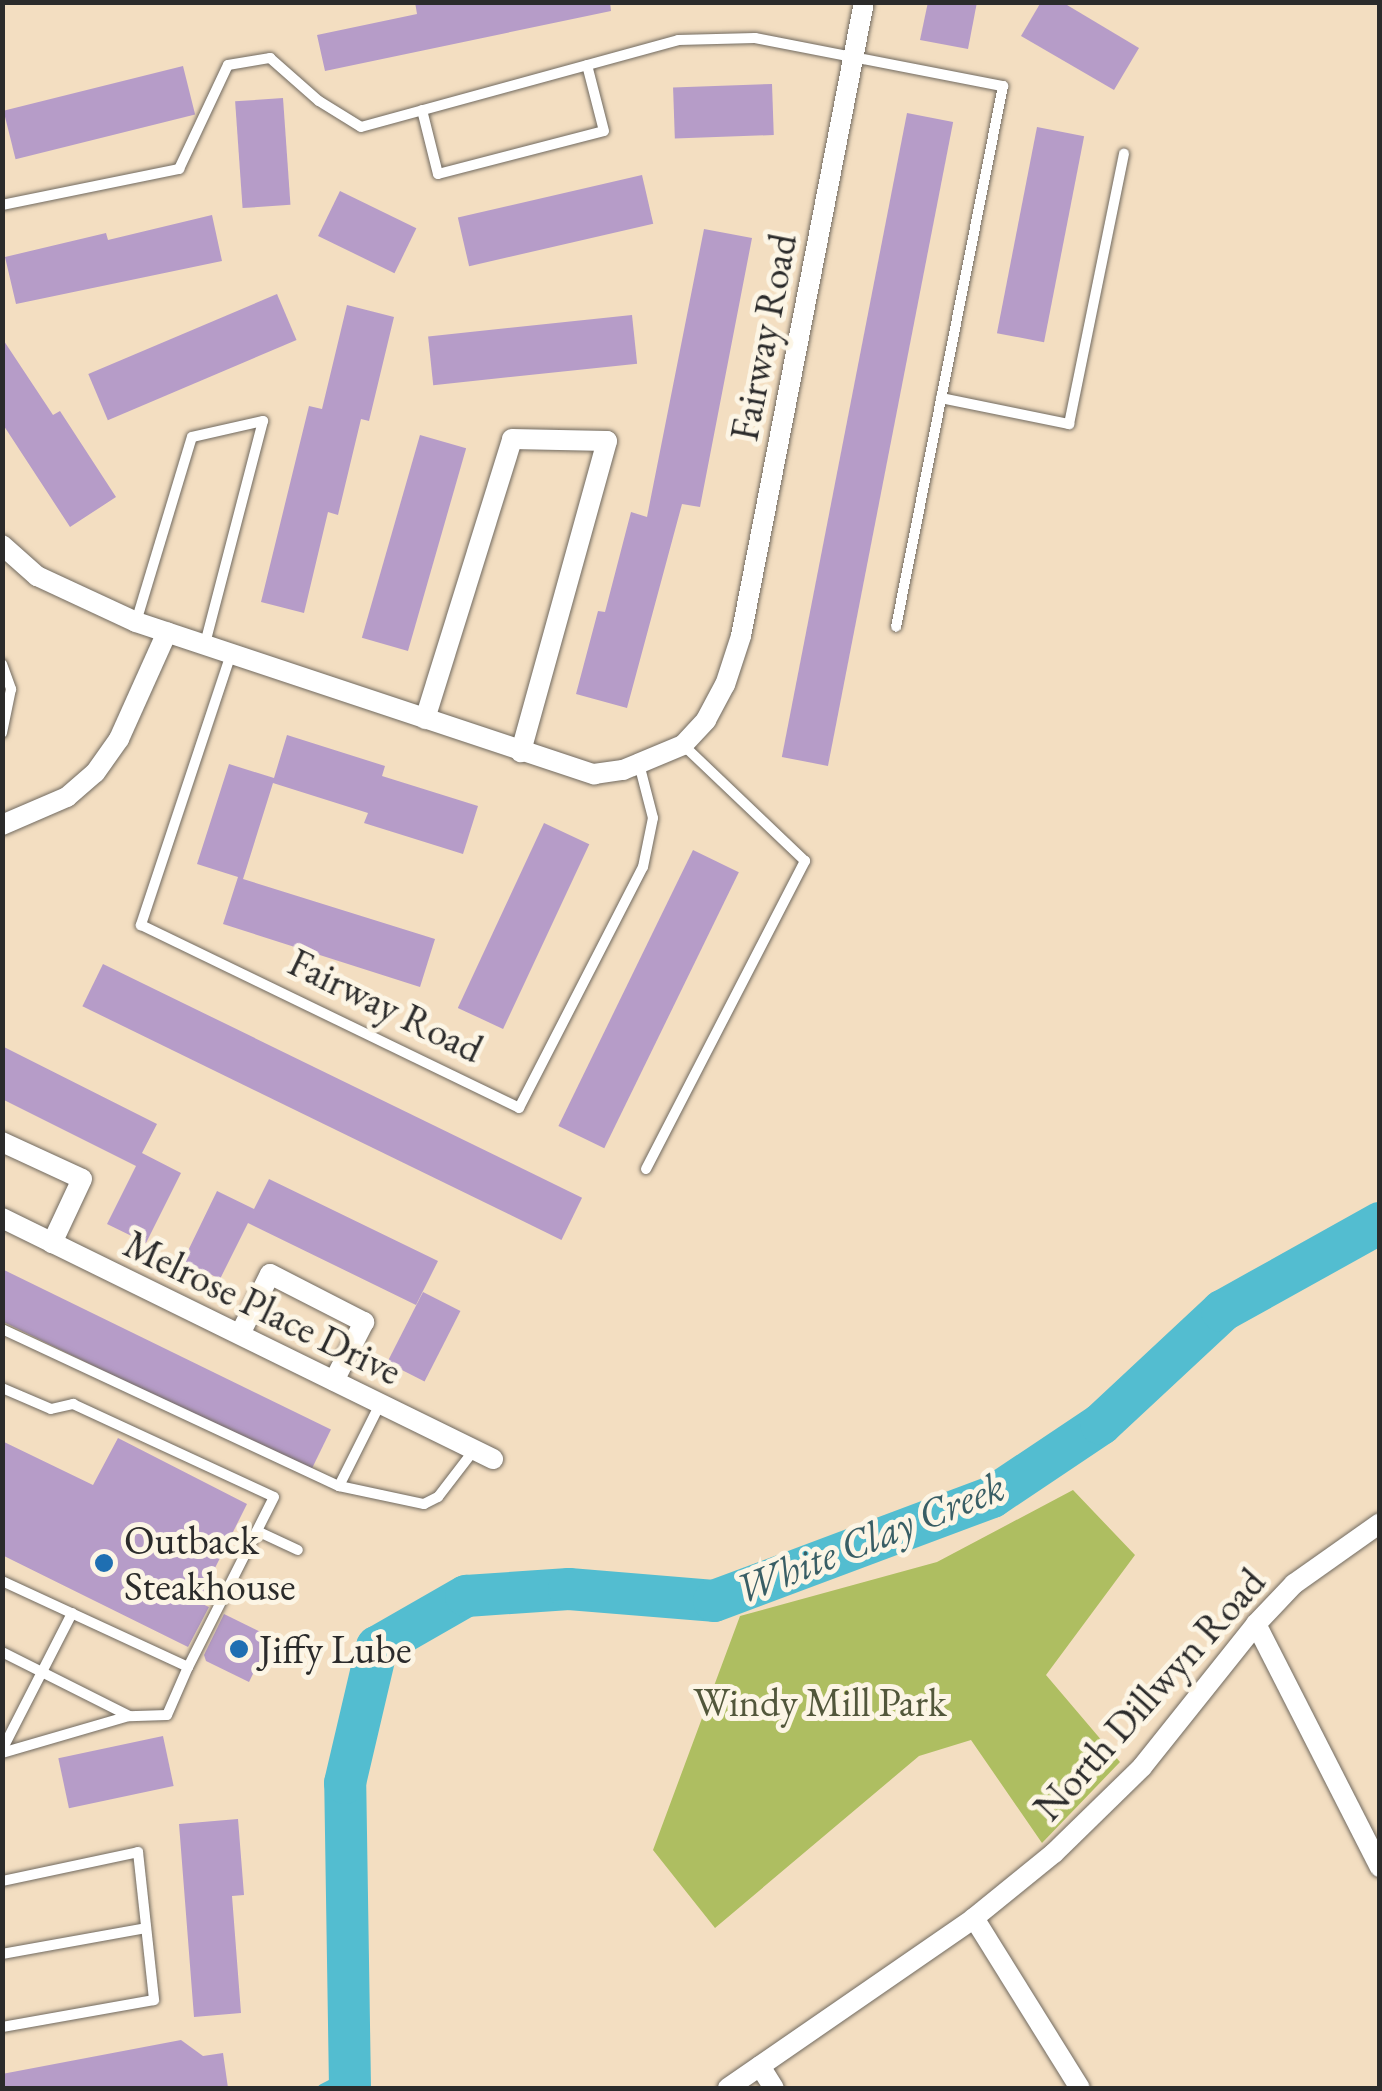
<!DOCTYPE html>
<html>
<head>
<meta charset="utf-8">
<style>
  body { margin:0 }
  #map { position:relative; width:1382px; height:2091px; overflow:hidden; background:#f3dec1; font-family:"EB Garamond",serif }
  div>[style] { position:absolute }
  [style*='--x'] { left:calc(var(--x)*1px); top:calc(var(--y)*1px); width:calc(var(--w)*1px); rotate:calc(var(--a)*1deg) }
  .green>* { inset:0; background:#aebe61 }
  .stream>* { height:8px; margin:-4px; padding:0 4px; transform-origin:4px; border-radius:4px; background:#53bdd0 }
  .river>* { height:42px; margin:-21px; padding:0 21px; transform-origin:21px; border-radius:21px; background:#53bdd0 }
  .building>* { inset:0; background:#b69cc8; transform-origin:0 0 }
  .roads { filter:drop-shadow(0 0 2px #716a60) drop-shadow(0 0 2px #716a60) }
  .lane>* { height:10px; margin:-5px; padding:0 5px; transform-origin:5px; border-radius:5px; background:#fff }
  .street>* { height:20px; margin:-10px; padding:0 10px; transform-origin:10px; border-radius:10px; background:#fff }
  .dots>* { width:28px; height:28px; translate:-50% -50%; box-sizing:border-box; border:5px solid #fcf5e5; border-radius:50% }
  span { translate:-50% -50%; white-space:nowrap; text-align:center; line-height:1.15; -webkit-text-stroke:10px #fcf5e5; paint-order:stroke }
  .street-label { font-size:40px; color:#2b2b2b }
  .poi-label { font-size:40px; color:#2b2b2b }
  .left { translate:0 -50%; text-align:left }
  .park-label { font-size:40px; color:#52573b }
  .water-label { font-size:42px; color:#395e65; font-style:italic }
  .frame { position:absolute; inset:0; border:5px solid #2b2b2b; pointer-events:none }
</style>
</head>
<body>
<div id="map">
  <div class="green">
    <div style="clip-path:polygon(1073px 1490px,1135px 1555px,1046px 1675px,1120px 1762px,1042px 1843px,971px 1740px,919px 1756px,715px 1928px,653px 1850px,740px 1616px,937px 1562px)"></div>
  </div>
  <div class="stream">
    <div style="--x:322;--y:2088;--w:34;--a:-27"></div>
  </div>
  <div class="river">
    <div style="--x:350;--y:2088;--w:305;--a:-90.9"></div>
    <div style="--x:345;--y:1783;--w:140;--a:-76.8"></div>
    <div style="--x:377;--y:1647;--w:103;--a:-29.8"></div>
    <div style="--x:466;--y:1596;--w:103;--a:-3.9"></div>
    <div style="--x:569;--y:1589;--w:145;--a:4.7"></div>
    <div style="--x:714;--y:1601;--w:297;--a:-20.5"></div>
    <div style="--x:992;--y:1497;--w:131;--a:-33.8"></div>
    <div style="--x:1101;--y:1424;--w:166;--a:-43"></div>
    <div style="--x:1222;--y:1311;--w:181;--a:-29.1"></div>
  </div>
  <div class="building">
    <div style="clip-path:polygon(415px 2px,610px 2px,611px 11px,325px 71px,317px 35px,417px 14px)"></div>
    <div style="clip-path:polygon(928px 2px,977px 2px,968px 49px,920px 40px)"></div>
    <div style="clip-path:polygon(1041px 2px,1062px 2px,1139px 48px,1114px 90px,1021px 36px)"></div>
    <div style="left:183px;top:66px;width:50px;height:185px;rotate:76deg"></div>
    <div style="left:772px;top:84px;width:51px;height:99px;rotate:88deg"></div>
    <div style="left:283px;top:98px;width:107px;height:48px;rotate:86deg"></div>
    <div style="left:907px;top:113px;width:47px;height:656px;rotate:11deg"></div>
    <div style="left:1037px;top:127px;width:48px;height:210px;rotate:11deg"></div>
    <div style="left:642px;top:175px;width:50px;height:189px;rotate:77deg"></div>
    <div style="left:340px;top:191px;width:85px;height:50px;rotate:26deg"></div>
    <div style="clip-path:polygon(212px 215px,222px 261px,16px 304px,5px 257px,106px 233px,108px 240px)"></div>
    <div style="clip-path:polygon(704px 229px,752px 238px,700px 507px,682px 504px,627px 708px,576px 694px,598px 611px,605px 612px,631px 512px,647px 517px)"></div>
    <div style="left:277px;top:294px;width:50px;height:205px;rotate:67deg"></div>
    <div style="clip-path:polygon(347px 305px,394px 317px,369px 421px,361px 419px,338px 515px,328px 512px,304px 613px,261px 602px,309px 406px,322px 409px)"></div>
    <div style="left:632px;top:315px;width:49px;height:205px;rotate:84deg"></div>
    <div style="clip-path:polygon(2px 338px,53px 415px,60px 411px,116px 497px,70px 527px,2px 423px)"></div>
    <div style="left:420px;top:435px;width:48px;height:211px;rotate:16deg"></div>
    <div style="clip-path:polygon(287px 735px,385px 766px,382px 776px,478px 806px,463px 854px,364px 823px,368px 813px,273px 783px,243px 879px,435px 939px,420px 987px,223px 924px,238px 877px,197px 864px,229px 764px,274px 778px)"></div>
    <div style="left:544px;top:823px;width:50px;height:204px;rotate:25deg"></div>
    <div style="left:693px;top:850px;width:51px;height:307px;rotate:26deg"></div>
    <div style="left:103px;top:964px;width:533px;height:47px;rotate:26deg"></div>
    <div style="clip-path:polygon(2px 1046px,157px 1124px,142px 1153px,181px 1173px,146px 1243px,107px 1224px,136px 1166px,2px 1099px)"></div>
    <div style="clip-path:polygon(269px 1179px,438px 1261px,416px 1305px,248px 1223px,220px 1279px,183px 1261px,217px 1191px,254px 1209px)"></div>
    <div style="left:2px;top:1269px;width:366px;height:47px;rotate:26deg"></div>
    <div style="left:423px;top:1292px;width:42px;height:79px;rotate:27deg"></div>
    <div style="clip-path:polygon(118px 1438px,247px 1504px,198px 1602px,209px 1607px,188px 1647px,2px 1555px,2px 1441px,93px 1485px)"></div>
    <div style="clip-path:polygon(224px 1614px,271px 1637px,249px 1682px,206px 1661px,204px 1655px)"></div>
    <div style="left:163px;top:1736px;width:51px;height:107px;rotate:78deg"></div>
    <div style="clip-path:polygon(238px 1819px,244px 1895px,232px 1896px,241px 2013px,194px 2017px,179px 1824px)"></div>
    <div style="clip-path:polygon(181px 2040px,203px 2056px,223px 2053px,228px 2088px,2px 2088px,2px 2074px)"></div>
  </div>
  <div class="roads">
    <div class="lane">
      <div style="--x:422;--y:110;--w:66;--a:76"></div>
      <div style="--x:438;--y:174;--w:171;--a:-14.5"></div>
      <div style="--x:604;--y:131;--w:68;--a:-104.4"></div>
      <div style="--x:2;--y:205;--w:181;--a:-11.5"></div>
      <div style="--x:179;--y:169;--w:115;--a:-64.8"></div>
      <div style="--x:228;--y:65;--w:43;--a:-9.5"></div>
      <div style="--x:270;--y:58;--w:65;--a:41.3"></div>
      <div style="--x:319;--y:101;--w:49;--a:31.8"></div>
      <div style="--x:361;--y:127;--w:329;--a:-15.3"></div>
      <div style="--x:678;--y:40;--w:77;--a:-1.5"></div>
      <div style="--x:755;--y:38;--w:253;--a:11"></div>
      <div style="--x:1003;--y:86;--w:551;--a:101.19"></div>
      <div style="--x:941;--y:398;--w:131;--a:11.5"></div>
      <div style="--x:1069;--y:424;--w:276;--a:-78.5"></div>
      <div style="--x:136;--y:622;--w:193;--a:-73.2"></div>
      <div style="--x:192;--y:437;--w:73;--a:-12.7"></div>
      <div style="--x:263;--y:421;--w:230;--a:104.6"></div>
      <div style="--x:231;--y:654;--w:286;--a:108.4"></div>
      <div style="--x:141;--y:925;--w:420;--a:25.8"></div>
      <div style="--x:519;--y:1108;--w:271;--a:-62.8"></div>
      <div style="--x:643;--y:867;--w:50;--a:-78.5"></div>
      <div style="--x:653;--y:818;--w:56;--a:-104.5"></div>
      <div style="--x:2;--y:664;--w:27;--a:70"></div>
      <div style="--x:11;--y:689;--w:45;--a:101.6"></div>
      <div style="--x:646;--y:1169;--w:347;--a:-62.7"></div>
      <div style="--x:805;--y:861;--w:168;--a:-136.4"></div>
      <div style="--x:2;--y:1329;--w:372;--a:25"></div>
      <div style="--x:339;--y:1486;--w:87;--a:12"></div>
      <div style="--x:424;--y:1504;--w:16;--a:-27"></div>
      <div style="--x:438;--y:1497;--w:59;--a:-52.5"></div>
      <div style="--x:2;--y:1388;--w:53;--a:23.2"></div>
      <div style="--x:51;--y:1409;--w:23;--a:-13"></div>
      <div style="--x:73;--y:1404;--w:221;--a:24.8"></div>
      <div style="--x:274;--y:1497;--w:191;--a:116.8"></div>
      <div style="--x:339;--y:1486;--w:92;--a:-63.4"></div>
      <div style="--x:257;--y:1531;--w:45;--a:24.9"></div>
      <div style="--x:2;--y:1581;--w:205;--a:24.8"></div>
      <div style="--x:188;--y:1667;--w:52;--a:113.6"></div>
      <div style="--x:167;--y:1715;--w:38;--a:178"></div>
      <div style="--x:129;--y:1716;--w:132;--a:163.8"></div>
      <div style="--x:2;--y:1652;--w:142;--a:26.7"></div>
      <div style="--x:2;--y:1750;--w:154;--a:-62.9"></div>
      <div style="--x:2;--y:1881;--w:139;--a:-12"></div>
      <div style="--x:138;--y:1852;--w:149;--a:83.8"></div>
      <div style="--x:154;--y:2000;--w:154;--a:169.9"></div>
      <div style="--x:2;--y:1954;--w:146;--a:-10.2"></div>
    </div>
    <div class="street">
      <div style="--x:2;--y:545;--w:47;--a:41.5"></div>
      <div style="--x:37;--y:576;--w:109;--a:24.9"></div>
      <div style="--x:136;--y:622;--w:483;--a:18.4"></div>
      <div style="--x:594;--y:774;--w:29;--a:-8"></div>
      <div style="--x:623;--y:770;--w:65;--a:-22.6"></div>
      <div style="--x:683;--y:745;--w:34;--a:-47"></div>
      <div style="--x:706;--y:720;--w:40;--a:-62"></div>
      <div style="--x:725;--y:685;--w:52;--a:-71.9"></div>
      <div style="--x:741;--y:636;--w:646;--a:-79.02"></div>
      <div style="--x:425;--y:719;--w:293;--a:-72.7"></div>
      <div style="--x:512;--y:439;--w:95;--a:1.2"></div>
      <div style="--x:607;--y:441;--w:323;--a:105.5"></div>
      <div style="--x:2;--y:825;--w:71;--a:-23.3"></div>
      <div style="--x:67;--y:797;--w:37;--a:-41"></div>
      <div style="--x:95;--y:773;--w:42;--a:-54.8"></div>
      <div style="--x:119;--y:739;--w:117;--a:-65.8"></div>
      <div style="--x:2;--y:1142;--w:88;--a:24.8"></div>
      <div style="--x:82;--y:1179;--w:71;--a:115.1"></div>
      <div style="--x:2;--y:1218;--w:547;--a:26.14"></div>
      <div style="--x:240;--y:1334;--w:67;--a:-63.4"></div>
      <div style="--x:270;--y:1274;--w:106;--a:27.1"></div>
      <div style="--x:364;--y:1322;--w:66;--a:117"></div>
      <div style="--x:1256;--y:1624;--w:273;--a:63"></div>
      <div style="--x:974;--y:1918;--w:200;--a:58.1"></div>
      <div style="--x:760;--y:2066;--w:26;--a:58"></div>
      <div style="--x:728;--y:2088;--w:299;--a:-34.6"></div>
      <div style="--x:974;--y:1918;--w:103;--a:-39.1"></div>
      <div style="--x:1054;--y:1853;--w:123;--a:-44.3"></div>
      <div style="--x:1142;--y:1767;--w:183;--a:-51.4"></div>
      <div style="--x:1256;--y:1624;--w:55;--a:-46.5"></div>
      <div style="--x:1294;--y:1584;--w:105;--a:-35.3"></div>
    </div>
  </div>
  <div class="dots">
    <div style="left:104px;top:1563px;background:#1f6fb2"></div>
    <div style="left:239px;top:1649px;background:#1f6fb2"></div>
  </div>
  <div class="street-label">
    <span style="left:763px;top:337px;rotate:-79deg">Fairway Road</span>
    <span style="left:386px;top:1005px;rotate:26deg">Fairway Road</span>
    <span style="left:263px;top:1307px;rotate:26deg">Melrose Place Drive</span>
    <span style="left:1149px;top:1694px;rotate:-48deg">North Dillwyn Road</span>
  </div>
  <div class="poi-label">
    <span class="left" style="left:124px;top:1563px">Outback<br>Steakhouse</span>
    <span class="left" style="left:259px;top:1649px">Jiffy Lube</span>
  </div>
  <div class="park-label">
    <span style="left:820px;top:1702px">Windy Mill Park</span>
  </div>
  <div class="water-label">
    <span style="left:870px;top:1538px;rotate:-22deg">White Clay Creek</span>
  </div>
  <div class="frame"></div>
</div>
</body>
</html>
